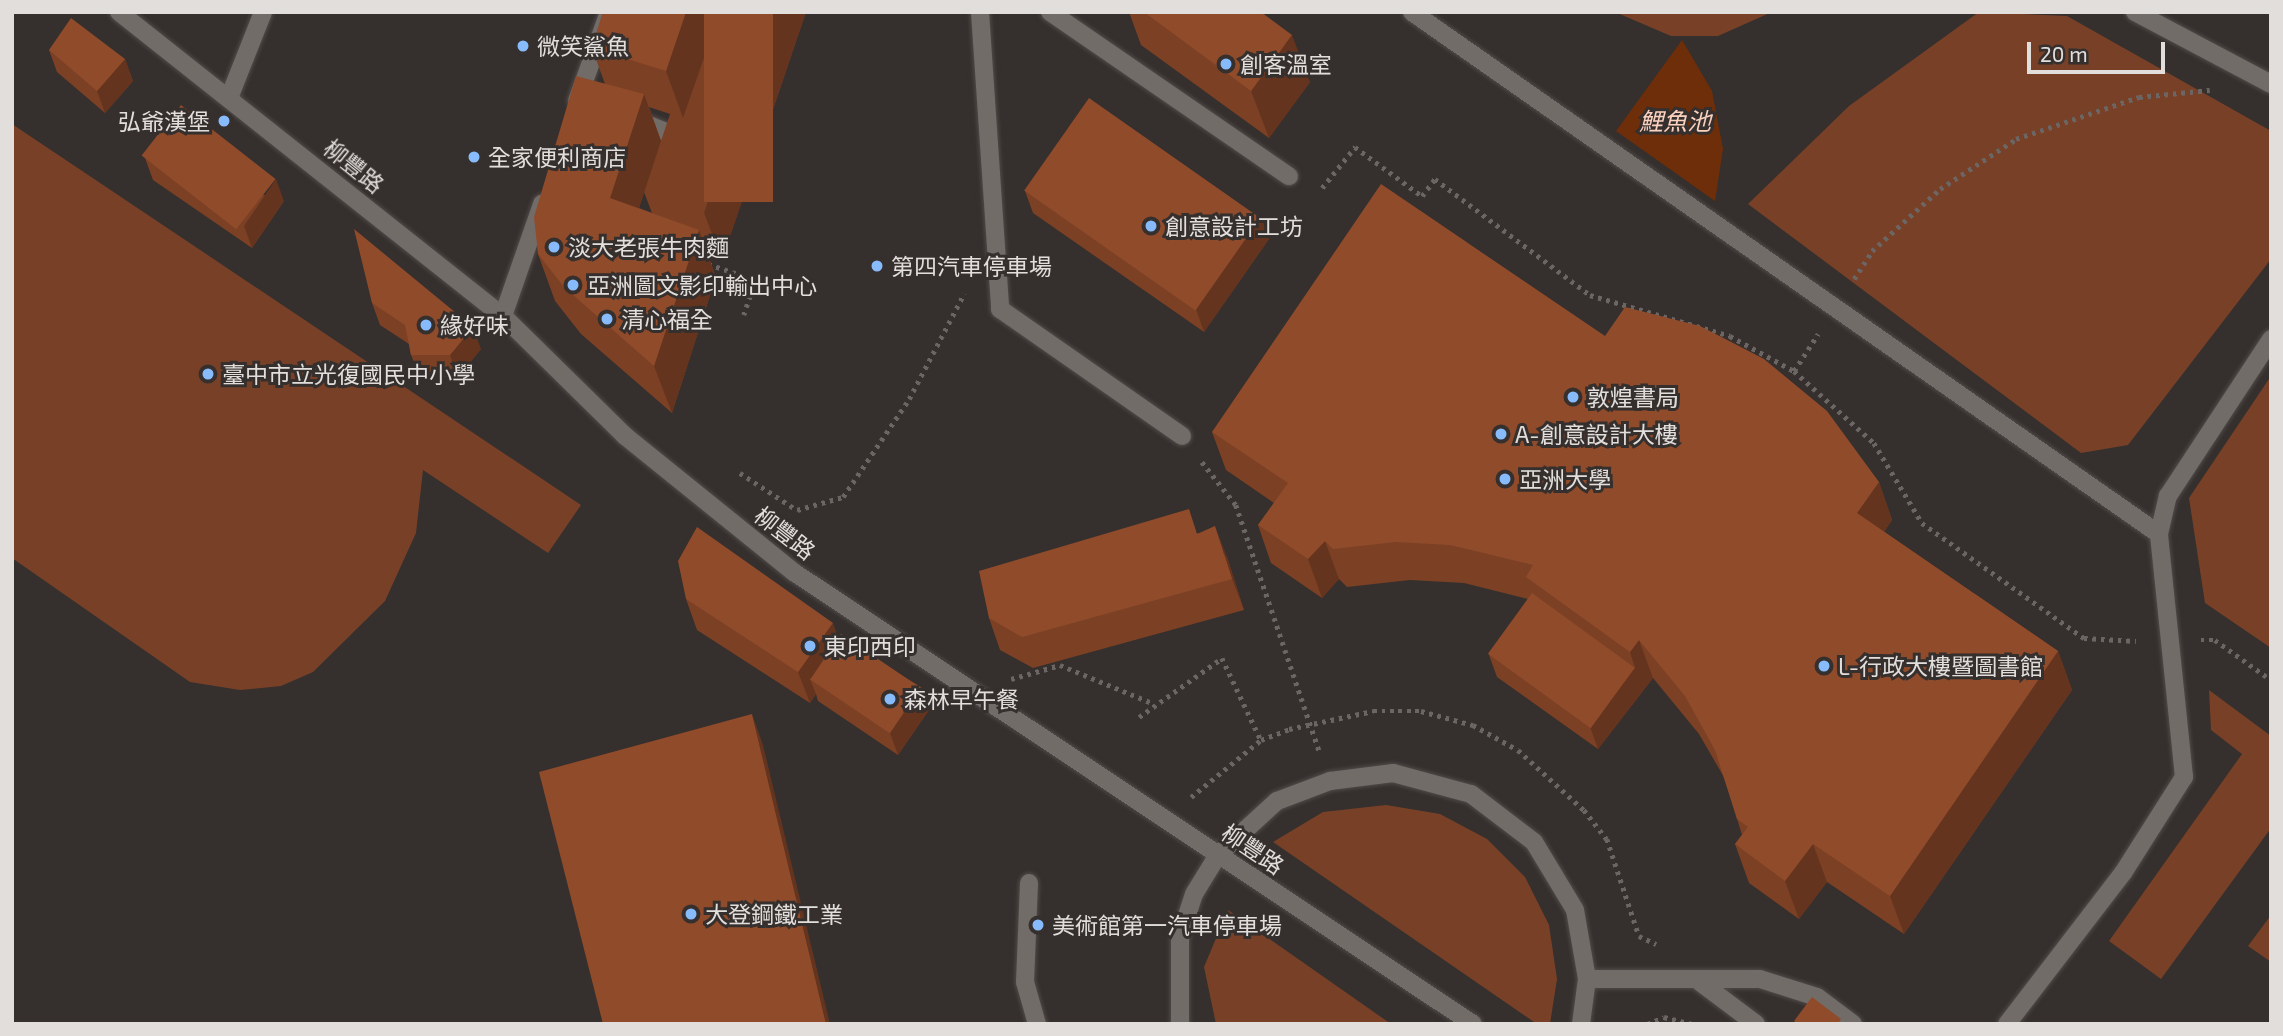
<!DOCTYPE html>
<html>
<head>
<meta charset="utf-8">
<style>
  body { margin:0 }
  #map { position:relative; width:2283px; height:1036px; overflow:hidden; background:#352f2d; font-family:"Exo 2","Noto Sans TC",sans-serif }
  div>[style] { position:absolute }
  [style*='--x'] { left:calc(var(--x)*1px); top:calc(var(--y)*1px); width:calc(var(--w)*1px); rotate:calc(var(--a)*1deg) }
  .green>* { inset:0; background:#784127 }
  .water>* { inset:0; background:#6f2e0a }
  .path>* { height:4.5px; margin-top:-2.25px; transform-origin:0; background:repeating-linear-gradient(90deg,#6b6664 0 3.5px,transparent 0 8.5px) }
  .roads { filter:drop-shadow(0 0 2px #4f4b49) drop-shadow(0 0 2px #4f4b49) }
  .service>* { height:18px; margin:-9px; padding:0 9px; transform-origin:9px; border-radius:9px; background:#726c69 }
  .tertiary>* { height:18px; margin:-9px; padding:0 9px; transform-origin:9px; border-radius:9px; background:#726c69 }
  .wall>* { inset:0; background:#7c4025 }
  .shaded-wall>* { inset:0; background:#65341e }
  .building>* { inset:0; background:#904b2b; transform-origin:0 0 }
  .dots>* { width:19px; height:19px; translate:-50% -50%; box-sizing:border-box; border:4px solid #352f2d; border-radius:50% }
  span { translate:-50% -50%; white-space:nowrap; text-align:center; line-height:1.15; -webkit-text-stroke:6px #352f2d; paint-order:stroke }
  .poi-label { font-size:23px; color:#e1dedc }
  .left { translate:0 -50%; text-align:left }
  .right { translate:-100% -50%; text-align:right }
  .street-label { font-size:23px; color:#e1dedc }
  .water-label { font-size:24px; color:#fbd1bf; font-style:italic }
  .frame { position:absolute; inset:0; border:14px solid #e1dedc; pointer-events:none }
  .scale { position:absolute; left:2027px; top:42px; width:138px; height:32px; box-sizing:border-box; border:4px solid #e1dedc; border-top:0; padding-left:9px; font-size:21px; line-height:24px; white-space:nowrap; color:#e1dedc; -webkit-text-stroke:5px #352f2d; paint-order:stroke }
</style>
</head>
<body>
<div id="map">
  <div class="green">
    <div style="clip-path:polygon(1615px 12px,1772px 12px,1718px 36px,1671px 36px)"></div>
    <div style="clip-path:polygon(1979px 12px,2067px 16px,2271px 131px,2271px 259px,2128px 445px,2081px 453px,1748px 204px,1849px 106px)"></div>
    <div style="clip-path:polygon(12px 124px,581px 505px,548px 553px,423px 470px,416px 533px,385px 601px,313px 672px,281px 686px,240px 690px,190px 682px,12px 558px)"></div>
    <div style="clip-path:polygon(2271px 376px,2271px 648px,2205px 603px,2189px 498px)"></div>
    <div style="clip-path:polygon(2209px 690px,2271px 736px,2271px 828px,2161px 979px,2109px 941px,2242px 754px,2211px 730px)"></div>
    <div style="clip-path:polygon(1386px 805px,1440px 814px,1487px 839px,1525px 877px,1549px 925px,1557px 979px,1550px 1024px,1537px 1024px,1273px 842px,1323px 812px)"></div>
    <div style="clip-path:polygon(1228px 910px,1391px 1024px,1216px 1024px,1204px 967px)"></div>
    <div style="clip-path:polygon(2271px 915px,2271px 962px,2248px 946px)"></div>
  </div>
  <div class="water">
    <div style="clip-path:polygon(1682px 40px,1712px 91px,1723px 149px,1715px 201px,1616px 131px)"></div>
  </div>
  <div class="path">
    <div style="--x:1322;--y:188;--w:53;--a:-51.2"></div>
    <div style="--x:1355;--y:147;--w:83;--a:36.2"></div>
    <div style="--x:1422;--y:196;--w:21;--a:-53"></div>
    <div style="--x:1435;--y:179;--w:194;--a:36.8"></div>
    <div style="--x:1590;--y:295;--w:146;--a:16.3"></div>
    <div style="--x:1730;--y:336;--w:73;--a:28.7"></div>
    <div style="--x:1794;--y:371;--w:108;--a:42"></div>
    <div style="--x:1874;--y:443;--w:93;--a:59"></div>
    <div style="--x:1922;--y:523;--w:199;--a:35.4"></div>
    <div style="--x:2084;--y:638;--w:52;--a:3.3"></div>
    <div style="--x:708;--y:264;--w:51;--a:18.4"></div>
    <div style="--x:756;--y:280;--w:37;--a:109"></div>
    <div style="--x:1854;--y:279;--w:33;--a:-57"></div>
    <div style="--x:1872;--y:251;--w:92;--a:-42.4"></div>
    <div style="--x:1940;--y:189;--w:91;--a:-33.3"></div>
    <div style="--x:2016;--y:139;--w:130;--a:-18.9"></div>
    <div style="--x:2139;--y:97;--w:71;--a:-5.6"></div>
    <div style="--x:1794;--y:371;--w:44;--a:-57"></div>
    <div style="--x:1202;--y:462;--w:55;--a:51.7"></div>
    <div style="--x:1236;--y:505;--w:259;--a:71.3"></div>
    <div style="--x:740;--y:473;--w:68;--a:33"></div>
    <div style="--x:797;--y:510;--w:48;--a:-15.8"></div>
    <div style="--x:843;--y:497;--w:118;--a:-56"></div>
    <div style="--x:909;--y:399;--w:119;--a:-62.4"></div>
    <div style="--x:2201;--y:640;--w:14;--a:0"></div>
    <div style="--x:2215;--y:640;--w:69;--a:35.5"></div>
    <div style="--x:1011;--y:679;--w:51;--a:-15.9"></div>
    <div style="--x:1060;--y:665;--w:100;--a:22.4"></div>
    <div style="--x:1139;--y:717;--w:102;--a:-35.4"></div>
    <div style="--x:1222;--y:658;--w:91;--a:64.6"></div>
    <div style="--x:1191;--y:797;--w:90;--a:-39.2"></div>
    <div style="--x:1261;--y:740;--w:30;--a:-21"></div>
    <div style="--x:1289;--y:729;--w:86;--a:-12.1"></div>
    <div style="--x:1373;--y:711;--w:48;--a:0"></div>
    <div style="--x:1421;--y:711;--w:54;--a:15.1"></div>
    <div style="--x:1473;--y:725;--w:51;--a:29.1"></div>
    <div style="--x:1518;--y:750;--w:89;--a:42.3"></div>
    <div style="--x:1584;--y:810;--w:37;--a:52"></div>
    <div style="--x:1607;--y:839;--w:102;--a:71.7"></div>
    <div style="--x:1639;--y:936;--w:19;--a:25"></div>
    <div style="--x:1647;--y:1024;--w:18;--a:-22"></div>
    <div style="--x:1664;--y:1017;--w:30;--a:14"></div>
  </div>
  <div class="roads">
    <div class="service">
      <div style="--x:980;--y:12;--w:298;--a:86.1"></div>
      <div style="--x:1000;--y:309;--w:222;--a:34.9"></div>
      <div style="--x:1050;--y:12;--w:290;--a:34.5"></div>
      <div style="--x:1412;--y:12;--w:911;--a:34.95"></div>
      <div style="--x:2135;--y:12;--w:154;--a:27.9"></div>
      <div style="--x:229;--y:98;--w:92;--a:-68.4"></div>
      <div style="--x:577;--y:101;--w:95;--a:-70.2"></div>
      <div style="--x:634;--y:119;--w:53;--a:22.2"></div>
      <div style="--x:503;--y:316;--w:119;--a:-70.8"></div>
      <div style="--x:1029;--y:883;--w:99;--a:92.3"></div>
      <div style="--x:1025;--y:982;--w:44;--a:74.1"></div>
      <div style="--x:1587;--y:979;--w:173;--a:0"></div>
      <div style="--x:1760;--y:979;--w:60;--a:17.5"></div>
      <div style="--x:1817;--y:997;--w:45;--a:36.9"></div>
      <div style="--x:1700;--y:982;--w:70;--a:36.9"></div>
      <div style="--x:1180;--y:1024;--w:87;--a:-90"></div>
      <div style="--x:1180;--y:937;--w:45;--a:-72"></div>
      <div style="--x:1194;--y:894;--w:46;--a:-58.4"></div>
      <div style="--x:1218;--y:855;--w:80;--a:-42.5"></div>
      <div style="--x:1277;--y:801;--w:57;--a:-20.7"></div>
      <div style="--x:1330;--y:781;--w:64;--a:-7.2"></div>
      <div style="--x:1393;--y:773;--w:81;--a:15.1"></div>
      <div style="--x:1471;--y:794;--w:79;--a:37.3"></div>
      <div style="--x:1534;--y:842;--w:79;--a:58.9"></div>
      <div style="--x:1575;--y:910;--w:70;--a:80.1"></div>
      <div style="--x:1587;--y:979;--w:45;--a:97.6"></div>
      <div style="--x:2007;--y:1024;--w:190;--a:-52.5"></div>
      <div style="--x:2123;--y:873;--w:114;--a:-57.6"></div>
      <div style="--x:2184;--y:777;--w:244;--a:-95.9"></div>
      <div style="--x:2159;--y:534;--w:39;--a:-77"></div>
      <div style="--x:2168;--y:496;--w:188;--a:-56.7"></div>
    </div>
    <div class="tertiary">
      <div style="--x:119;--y:12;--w:490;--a:38.4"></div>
      <div style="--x:503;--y:316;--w:171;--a:44.5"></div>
      <div style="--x:625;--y:436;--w:218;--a:38.9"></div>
      <div style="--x:795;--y:573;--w:814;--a:33.63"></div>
    </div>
  </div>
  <div class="wall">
    <div style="clip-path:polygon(evenodd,603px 12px,806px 12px,722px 260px,708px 255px,716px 277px,672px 413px,581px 334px,555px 301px,538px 254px,605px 84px,592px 48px,603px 12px,649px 107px,670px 114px,661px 141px,649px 107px,603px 12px,644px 192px,652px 213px,639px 208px,644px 192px)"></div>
    <div style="clip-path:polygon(1129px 12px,1261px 12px,1310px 82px,1269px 138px,1141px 45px)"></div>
    <div style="clip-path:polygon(49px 50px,125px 59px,133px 81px,105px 113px,57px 72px)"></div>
    <div style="clip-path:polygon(145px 158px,284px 201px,252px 248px,153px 180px)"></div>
    <div style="clip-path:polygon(1025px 191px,1261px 217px,1269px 239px,1204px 332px,1033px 213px)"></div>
    <div style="clip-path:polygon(372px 303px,481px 349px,458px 377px,420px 377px,411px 355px,409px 344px,380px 325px)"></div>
    <div style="clip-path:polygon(1605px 336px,1879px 482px,1892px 520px,1884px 532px,2058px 651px,2072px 690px,1904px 934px,1827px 882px,1799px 919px,1749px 883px,1735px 844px,1742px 835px,1725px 779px,1699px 734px,1653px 678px,1598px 749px,1497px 677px,1489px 655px,1528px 599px,1464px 583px,1410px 580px,1347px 587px,1339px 579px,1322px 598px,1271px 563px,1258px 525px,1274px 503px,1226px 470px,1212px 432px)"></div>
    <div style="clip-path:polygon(1198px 533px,1227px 557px,1244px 610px,1033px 668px,1000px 650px,989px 618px)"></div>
    <div style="clip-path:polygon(686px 599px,838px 637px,921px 687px,929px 710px,898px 755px,818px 701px,816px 694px,810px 703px,697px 630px)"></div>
  </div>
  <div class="shaded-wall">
    <div style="clip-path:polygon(686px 12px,720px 12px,683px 118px,666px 71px)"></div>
    <div style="clip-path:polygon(773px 12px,806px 12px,722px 260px,704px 213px)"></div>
    <div style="clip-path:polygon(1292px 35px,1310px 82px,1269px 138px,1251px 91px)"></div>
    <div style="clip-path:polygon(125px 59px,133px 81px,105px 113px,97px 91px)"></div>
    <div style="clip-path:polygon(644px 94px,661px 141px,627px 245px,610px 198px)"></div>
    <div style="clip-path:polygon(276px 179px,284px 201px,252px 248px,244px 226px)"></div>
    <div style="clip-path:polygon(1261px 217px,1269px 239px,1204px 332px,1196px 309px)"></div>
    <div style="clip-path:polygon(699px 230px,716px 277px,672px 413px,654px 366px)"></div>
    <div style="clip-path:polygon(473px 327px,481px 349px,458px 377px,450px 355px)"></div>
    <div style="clip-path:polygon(1879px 482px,1892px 520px,1871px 551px,1857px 513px)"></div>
    <div style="clip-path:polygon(1215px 526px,1227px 557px,1244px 610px,1232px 579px)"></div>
    <div style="clip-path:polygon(1325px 541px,1339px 579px,1322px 598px,1308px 559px)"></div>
    <div style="clip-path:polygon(833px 623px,844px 654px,810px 679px,816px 694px,810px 703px,798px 672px)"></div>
    <div style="clip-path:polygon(1639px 640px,1653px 678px,1598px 749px,1590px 727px,1635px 668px,1630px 652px)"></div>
    <div style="clip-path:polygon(2058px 651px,2072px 690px,1904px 934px,1890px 896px)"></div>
    <div style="clip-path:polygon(921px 687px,929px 710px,898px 755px,890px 733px)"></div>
    <div style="clip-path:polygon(752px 714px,763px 745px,830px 1024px,826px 1024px)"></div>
    <div style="clip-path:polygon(1813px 844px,1827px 882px,1799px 919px,1785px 881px)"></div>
  </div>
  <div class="building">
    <div style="clip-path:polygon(603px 12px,686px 12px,666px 71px,592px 48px)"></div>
    <div style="left:704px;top:12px;width:69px;height:190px"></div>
    <div style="clip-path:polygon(1144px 12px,1261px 12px,1292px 35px,1251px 91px)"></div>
    <div style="clip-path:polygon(71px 18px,125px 59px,97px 91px,49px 50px)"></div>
    <div style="clip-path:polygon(576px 76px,644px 94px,610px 198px,699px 230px,654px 366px,564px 287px,538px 254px,534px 217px)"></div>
    <div style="left:1089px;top:98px;width:209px;height:113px;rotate:35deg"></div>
    <div style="left:181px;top:105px;width:120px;height:64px;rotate:38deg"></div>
    <div style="clip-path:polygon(1381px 184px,1605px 336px,1625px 307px,1700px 326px,1764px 359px,1827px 411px,1879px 482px,1857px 513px,2058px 651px,1890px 896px,1813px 844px,1785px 881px,1735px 844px,1748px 827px,1737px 819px,1715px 750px,1685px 696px,1639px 640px,1630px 652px,1526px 577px,1533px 565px,1450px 545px,1396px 542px,1333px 549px,1325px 541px,1308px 559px,1258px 525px,1288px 483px,1212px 432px)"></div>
    <div style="clip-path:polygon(354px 229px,473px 327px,450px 355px,411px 355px,405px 325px,372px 303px)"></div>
    <div style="clip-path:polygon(1189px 509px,1197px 534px,1215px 526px,1232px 579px,1022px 637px,989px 618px,979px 571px)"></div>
    <div style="clip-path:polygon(697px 527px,833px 623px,798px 672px,686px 599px,678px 561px)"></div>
    <div style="left:1532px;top:593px;width:127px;height:75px;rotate:36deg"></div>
    <div style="left:841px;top:634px;width:96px;height:55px;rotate:34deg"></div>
    <div style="clip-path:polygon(752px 714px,826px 1024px,603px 1024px,539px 772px)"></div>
    <div style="clip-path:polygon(1812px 997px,1841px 1019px,1838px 1024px,1798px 1024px,1794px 1021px)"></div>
  </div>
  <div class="dots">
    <div style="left:523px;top:46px;background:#87bbfb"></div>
    <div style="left:1226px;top:64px;background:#87bbfb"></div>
    <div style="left:224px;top:121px;background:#87bbfb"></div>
    <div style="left:474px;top:157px;background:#87bbfb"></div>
    <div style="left:1151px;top:226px;background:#87bbfb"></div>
    <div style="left:554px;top:247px;background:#87bbfb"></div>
    <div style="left:877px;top:266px;background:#87bbfb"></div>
    <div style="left:573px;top:285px;background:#87bbfb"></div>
    <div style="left:607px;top:319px;background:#87bbfb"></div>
    <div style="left:426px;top:325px;background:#87bbfb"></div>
    <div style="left:208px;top:374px;background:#87bbfb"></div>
    <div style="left:1573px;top:397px;background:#87bbfb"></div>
    <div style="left:1501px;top:434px;background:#87bbfb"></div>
    <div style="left:1505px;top:479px;background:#87bbfb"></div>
    <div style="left:810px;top:646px;background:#87bbfb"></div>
    <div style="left:1824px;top:666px;background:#87bbfb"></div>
    <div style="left:890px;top:699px;background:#87bbfb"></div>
    <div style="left:691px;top:914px;background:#87bbfb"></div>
    <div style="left:1038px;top:925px;background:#87bbfb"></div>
  </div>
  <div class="poi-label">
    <span class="left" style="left:537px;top:46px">微笑鯊魚</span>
    <span class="left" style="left:1240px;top:64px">創客溫室</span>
    <span class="right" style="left:210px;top:121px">弘爺漢堡</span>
    <span class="left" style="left:488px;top:157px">全家便利商店</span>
    <span class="left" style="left:1165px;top:226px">創意設計工坊</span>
    <span class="left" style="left:568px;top:247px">淡大老張牛肉麵</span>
    <span class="left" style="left:891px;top:266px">第四汽車停車場</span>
    <span class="left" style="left:587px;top:285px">亞洲圖文影印輸出中心</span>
    <span class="left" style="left:621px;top:319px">清心福全</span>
    <span class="left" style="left:440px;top:325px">緣好味</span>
    <span class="left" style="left:222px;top:374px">臺中市立光復國民中小學</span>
    <span class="left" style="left:1587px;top:397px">敦煌書局</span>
    <span class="left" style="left:1515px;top:434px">A-創意設計大樓</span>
    <span class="left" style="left:1519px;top:479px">亞洲大學</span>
    <span class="left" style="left:824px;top:646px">東印西印</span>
    <span class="left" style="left:1838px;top:666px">L-行政大樓暨圖書館</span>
    <span class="left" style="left:904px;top:699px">森林早午餐</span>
    <span class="left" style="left:705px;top:914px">大登鋼鐵工業</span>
    <span class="left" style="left:1052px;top:925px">美術館第一汽車停車場</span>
  </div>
  <div class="street-label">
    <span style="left:354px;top:166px;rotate:39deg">柳豐路</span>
    <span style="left:785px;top:533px;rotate:38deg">柳豐路</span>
    <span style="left:1253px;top:849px;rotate:34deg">柳豐路</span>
  </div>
  <div class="water-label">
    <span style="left:1675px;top:121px">鯉魚池</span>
  </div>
  <div class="frame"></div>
  <div class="scale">20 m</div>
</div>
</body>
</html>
